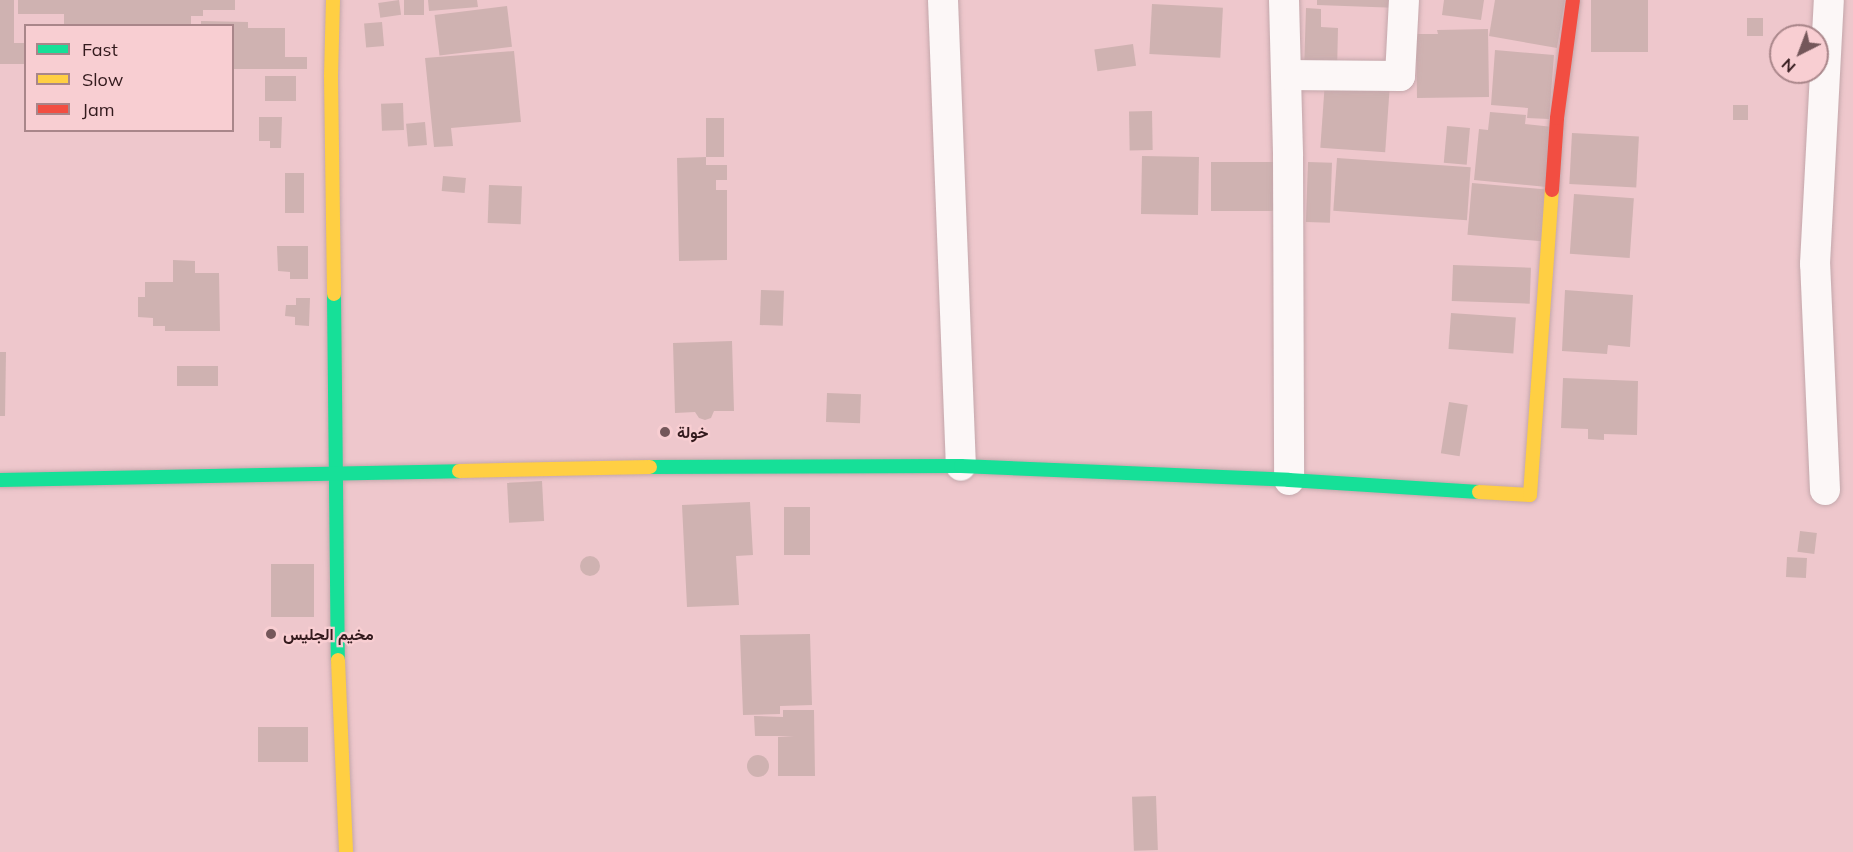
<!DOCTYPE html>
<html>
<head>
<meta charset="utf-8">
<style>
  body { margin:0 }
  #map { position:relative; width:1853px; height:852px; overflow:hidden; background:#eec7cc; font-family:Mulish,Vazirmatn,sans-serif }
  div>[style] { position:absolute }
  [style*='--x'] { left:calc(var(--x)*1px); top:calc(var(--y)*1px); width:calc(var(--w)*1px); rotate:calc(var(--a)*1deg) }
  .building>* { inset:0; background:#cfb2b1; transform-origin:0 0 }
  .round { border-radius:50% }
  .roads { filter:drop-shadow(0 0 2px #c4a7ab) drop-shadow(0 0 2px #c4a7ab) }
  .street>* { height:30px; margin:-15px; padding:0 15px; transform-origin:15px; border-radius:15px; background:#fcf7f7 }
  .fast>* { height:14px; margin:-7px; padding:0 7px; transform-origin:7px; border-radius:7px; background:#16e098 }
  .slow>* { height:14px; margin:-7px; padding:0 7px; transform-origin:7px; border-radius:7px; background:#ffcf43 }
  .jam>* { height:14px; margin:-7px; padding:0 7px; transform-origin:7px; border-radius:7px; background:#f24e42 }
  .dots>* { width:16px; height:16px; translate:-50% -50%; box-sizing:border-box; border:3px solid #f8ced2; border-radius:50% }
  span { translate:-50% -50%; white-space:nowrap; text-align:center; line-height:1.15; -webkit-text-stroke:4.5px #f8ced2; paint-order:stroke }
  .poi-label { font-size:16px; color:#331a1d; font-weight:700 }
  .left { translate:0 -50%; text-align:left }
  .legend { position:absolute; left:24px; top:24px; width:210px; height:108px; box-sizing:border-box; background:#f8ced2; border:2px solid #a9868a; margin:0; padding:8px 10px; list-style:none; font-size:18px; color:#331a1d }
  .legend li { display:flex; align-items:center; gap:12px; height:30px }
  .legend b { width:30px; border:2px solid #a9868a }
  .north { position:absolute; left:1769px; top:24px; width:60px; height:60px; box-sizing:border-box; background:#f8ced2; border:2px solid #a9868a; border-radius:50%; rotate:222deg; font-size:16px; font-weight:700; line-height:24px; text-align:center; color:#331a1d }
  .north::after { content:''; display:block; margin:auto; width:21px; height:27px; background:#74575a; clip-path:polygon(50% 0,100% 100%,50% 72%,0 100%) }
</style>
</head>
<body>
<div id="map">
  <div class="building">
    <div style="clip-path:polygon(0 0,14px 0,14px 43px,24px 43px,24px 64px,0 64px)"></div>
    <div style="clip-path:polygon(18px 0,235px 0,235px 10px,203px 10px,203px 16px,191px 16px,191px 26px,64px 26px,64px 14px,18px 14px)"></div>
    <div style="left:399px;top:0;width:15px;height:21px;rotate:82deg"></div>
    <div style="left:404px;top:0;width:20px;height:15px"></div>
    <div style="clip-path:polygon(428px 0,477px 0,478px 7px,429px 11px)"></div>
    <div style="clip-path:polygon(1317px 0,1400px 0,1400px 8px,1317px 5px)"></div>
    <div style="clip-path:polygon(1444px 0,1484px 0,1481px 20px,1442px 15px)"></div>
    <div style="clip-path:polygon(1495px 0,1565px 0,1557px 48px,1489px 36px)"></div>
    <div style="left:1591px;top:0;width:57px;height:52px"></div>
    <div style="left:1152px;top:4px;width:71px;height:50px;rotate:3deg"></div>
    <div style="left:507px;top:6px;width:41px;height:73px;rotate:83deg"></div>
    <div style="clip-path:polygon(1306px 8px,1321px 9px,1321px 27px,1338px 28px,1337px 72px,1304px 71px)"></div>
    <div style="left:1747px;top:18px;width:16px;height:18px"></div>
    <div style="clip-path:polygon(201px 21px,248px 22px,248px 28px,285px 28px,285px 57px,307px 57px,307px 69px,232px 69px,232px 26px,201px 26px)"></div>
    <div style="left:382px;top:22px;width:24px;height:18px;rotate:85deg"></div>
    <div style="clip-path:polygon(1488px 29px,1489px 97px,1417px 98px,1416px 34px,1438px 34px,1437px 30px)"></div>
    <div style="left:1133px;top:44px;width:22px;height:39px;rotate:82deg"></div>
    <div style="clip-path:polygon(1495px 50px,1554px 55px,1549px 119px,1527px 118px,1528px 108px,1491px 105px)"></div>
    <div style="clip-path:polygon(514px 51px,521px 122px,451px 128px,453px 146px,434px 147px,425px 58px)"></div>
    <div style="left:265px;top:76px;width:31px;height:25px"></div>
    <div style="left:1325px;top:81px;width:65px;height:67px;rotate:4deg"></div>
    <div style="left:403px;top:103px;width:27px;height:22px;rotate:88deg"></div>
    <div style="left:1733px;top:105px;width:15px;height:15px"></div>
    <div style="left:1152px;top:111px;width:39px;height:23px;rotate:89deg"></div>
    <div style="clip-path:polygon(1490px 112px,1526px 115px,1525px 124px,1553px 127px,1547px 187px,1474px 180px,1479px 129px,1488px 130px)"></div>
    <div style="clip-path:polygon(259px 117px,282px 117px,281px 148px,270px 148px,270px 141px,259px 141px)"></div>
    <div style="left:706px;top:118px;width:18px;height:39px"></div>
    <div style="left:425px;top:122px;width:23px;height:19px;rotate:85deg"></div>
    <div style="left:1447px;top:126px;width:23px;height:37px;rotate:5deg"></div>
    <div style="left:1572px;top:133px;width:67px;height:51px;rotate:3deg"></div>
    <div style="left:1142px;top:156px;width:57px;height:58px;rotate:1deg"></div>
    <div style="clip-path:polygon(706px 157px,706px 165px,727px 165px,727px 180px,716px 180px,716px 190px,727px 190px,727px 260px,679px 261px,677px 158px)"></div>
    <div style="left:1337px;top:158px;width:134px;height:53px;rotate:4deg"></div>
    <div style="left:1281px;top:162px;width:49px;height:70px;rotate:90deg"></div>
    <div style="left:1308px;top:162px;width:24px;height:60px;rotate:2deg"></div>
    <div style="left:285px;top:173px;width:19px;height:40px"></div>
    <div style="left:443px;top:176px;width:23px;height:15px;rotate:5deg"></div>
    <div style="left:1472px;top:183px;width:75px;height:52px;rotate:5deg"></div>
    <div style="left:489px;top:185px;width:33px;height:38px;rotate:2deg"></div>
    <div style="left:1574px;top:194px;width:60px;height:60px;rotate:4deg"></div>
    <div style="clip-path:polygon(277px 246px,308px 246px,308px 279px,290px 279px,290px 272px,278px 271px)"></div>
    <div style="clip-path:polygon(173px 260px,195px 261px,195px 273px,219px 273px,220px 331px,165px 331px,165px 326px,153px 326px,153px 318px,138px 317px,138px 297px,145px 297px,145px 282px,173px 282px)"></div>
    <div style="left:1453px;top:265px;width:78px;height:36px;rotate:2deg"></div>
    <div style="left:761px;top:290px;width:23px;height:35px;rotate:2deg"></div>
    <div style="clip-path:polygon(1565px 290px,1633px 295px,1630px 347px,1608px 345px,1607px 354px,1562px 351px)"></div>
    <div style="clip-path:polygon(296px 298px,310px 298px,309px 326px,295px 325px,295px 317px,285px 316px,286px 305px,296px 305px)"></div>
    <div style="left:1451px;top:313px;width:65px;height:36px;rotate:4deg"></div>
    <div style="clip-path:polygon(732px 341px,734px 411px,714px 411px,711px 418px,705px 420px,699px 418px,695px 412px,675px 413px,673px 343px)"></div>
    <div style="clip-path:polygon(0 352px,6px 352px,5px 416px,0 416px)"></div>
    <div style="left:177px;top:366px;width:41px;height:20px"></div>
    <div style="clip-path:polygon(1563px 378px,1638px 381px,1637px 435px,1604px 434px,1604px 440px,1588px 439px,1588px 429px,1561px 428px)"></div>
    <div style="left:827px;top:393px;width:34px;height:29px;rotate:2deg"></div>
    <div style="left:1449px;top:402px;width:19px;height:52px;rotate:9deg"></div>
    <div style="left:542px;top:481px;width:40px;height:35px;rotate:87deg"></div>
    <div style="clip-path:polygon(750px 502px,753px 555px,736px 556px,739px 605px,687px 607px,682px 505px)"></div>
    <div style="left:784px;top:507px;width:26px;height:48px"></div>
    <div style="left:1800px;top:531px;width:17px;height:21px;rotate:7deg"></div>
    <div class="round" style="left:580px;top:556px;width:20px;height:20px"></div>
    <div style="left:1787px;top:557px;width:20px;height:20px;rotate:3deg"></div>
    <div style="left:271px;top:564px;width:43px;height:53px"></div>
    <div style="clip-path:polygon(810px 634px,812px 705px,780px 706px,780px 714px,743px 715px,740px 635px)"></div>
    <div style="clip-path:polygon(783px 710px,814px 710px,815px 776px,778px 776px,778px 737px,794px 736px,755px 736px,754px 716px,783px 717px)"></div>
    <div style="left:258px;top:727px;width:50px;height:35px"></div>
    <div class="round" style="left:747px;top:755px;width:22px;height:22px"></div>
    <div style="left:1156px;top:796px;width:54px;height:24px;rotate:88deg"></div>
  </div>
  <div class="roads">
    <div class="street">
      <div style="--x:943;--y:0;--w:466;--a:87.8"></div>
      <div style="--x:1284;--y:0;--w:156;--a:88.5"></div>
      <div style="--x:1288;--y:156;--w:324;--a:89.8"></div>
      <div style="--x:1286;--y:75;--w:114;--a:0.5"></div>
      <div style="--x:1400;--y:76;--w:76;--a:-87"></div>
      <div style="--x:1825;--y:490;--w:226;--a:-92.5"></div>
      <div style="--x:1815;--y:264;--w:264;--a:-87"></div>
    </div>
    <div class="fast">
      <div style="--x:334;--y:294;--w:366;--a:89.4"></div>
      <div style="--x:650;--y:467;--w:311;--a:-0.2"></div>
      <div style="--x:961;--y:466;--w:328;--a:2.4"></div>
      <div style="--x:1289;--y:480;--w:190;--a:3.6"></div>
      <div style="--x:0;--y:480;--w:459;--a:-1.1"></div>
    </div>
    <div class="slow">
      <div style="--x:333;--y:0;--w:76;--a:91.5"></div>
      <div style="--x:331;--y:76;--w:218;--a:89.2"></div>
      <div style="--x:459;--y:471;--w:191;--a:-1.2"></div>
      <div style="--x:1479;--y:492;--w:51;--a:3.4"></div>
      <div style="--x:1530;--y:495;--w:306;--a:-85.9"></div>
      <div style="--x:338;--y:660;--w:192;--a:87.6"></div>
    </div>
    <div class="jam">
      <div style="--x:1552;--y:190;--w:72;--a:-86"></div>
      <div style="--x:1557;--y:118;--w:119;--a:-82.3"></div>
    </div>
  </div>
  <div class="dots">
    <div style="left:665px;top:432px;background:#74575a"></div>
    <div style="left:271px;top:634px;background:#74575a"></div>
  </div>
  <div class="poi-label">
    <span class="left" style="left:677px;top:432px">خولة</span>
    <span class="left" style="left:283px;top:634px">مخيم الجليس</span>
  </div>
  <ul class="legend">
  <li><b style="height:8px;background:#16e098"></b>Fast</li>
  <li><b style="height:8px;background:#ffcf43"></b>Slow</li>
  <li><b style="height:8px;background:#f24e42"></b>Jam</li>
  </ul>
  <div class="north">N</div>
</div>
</body>
</html>
